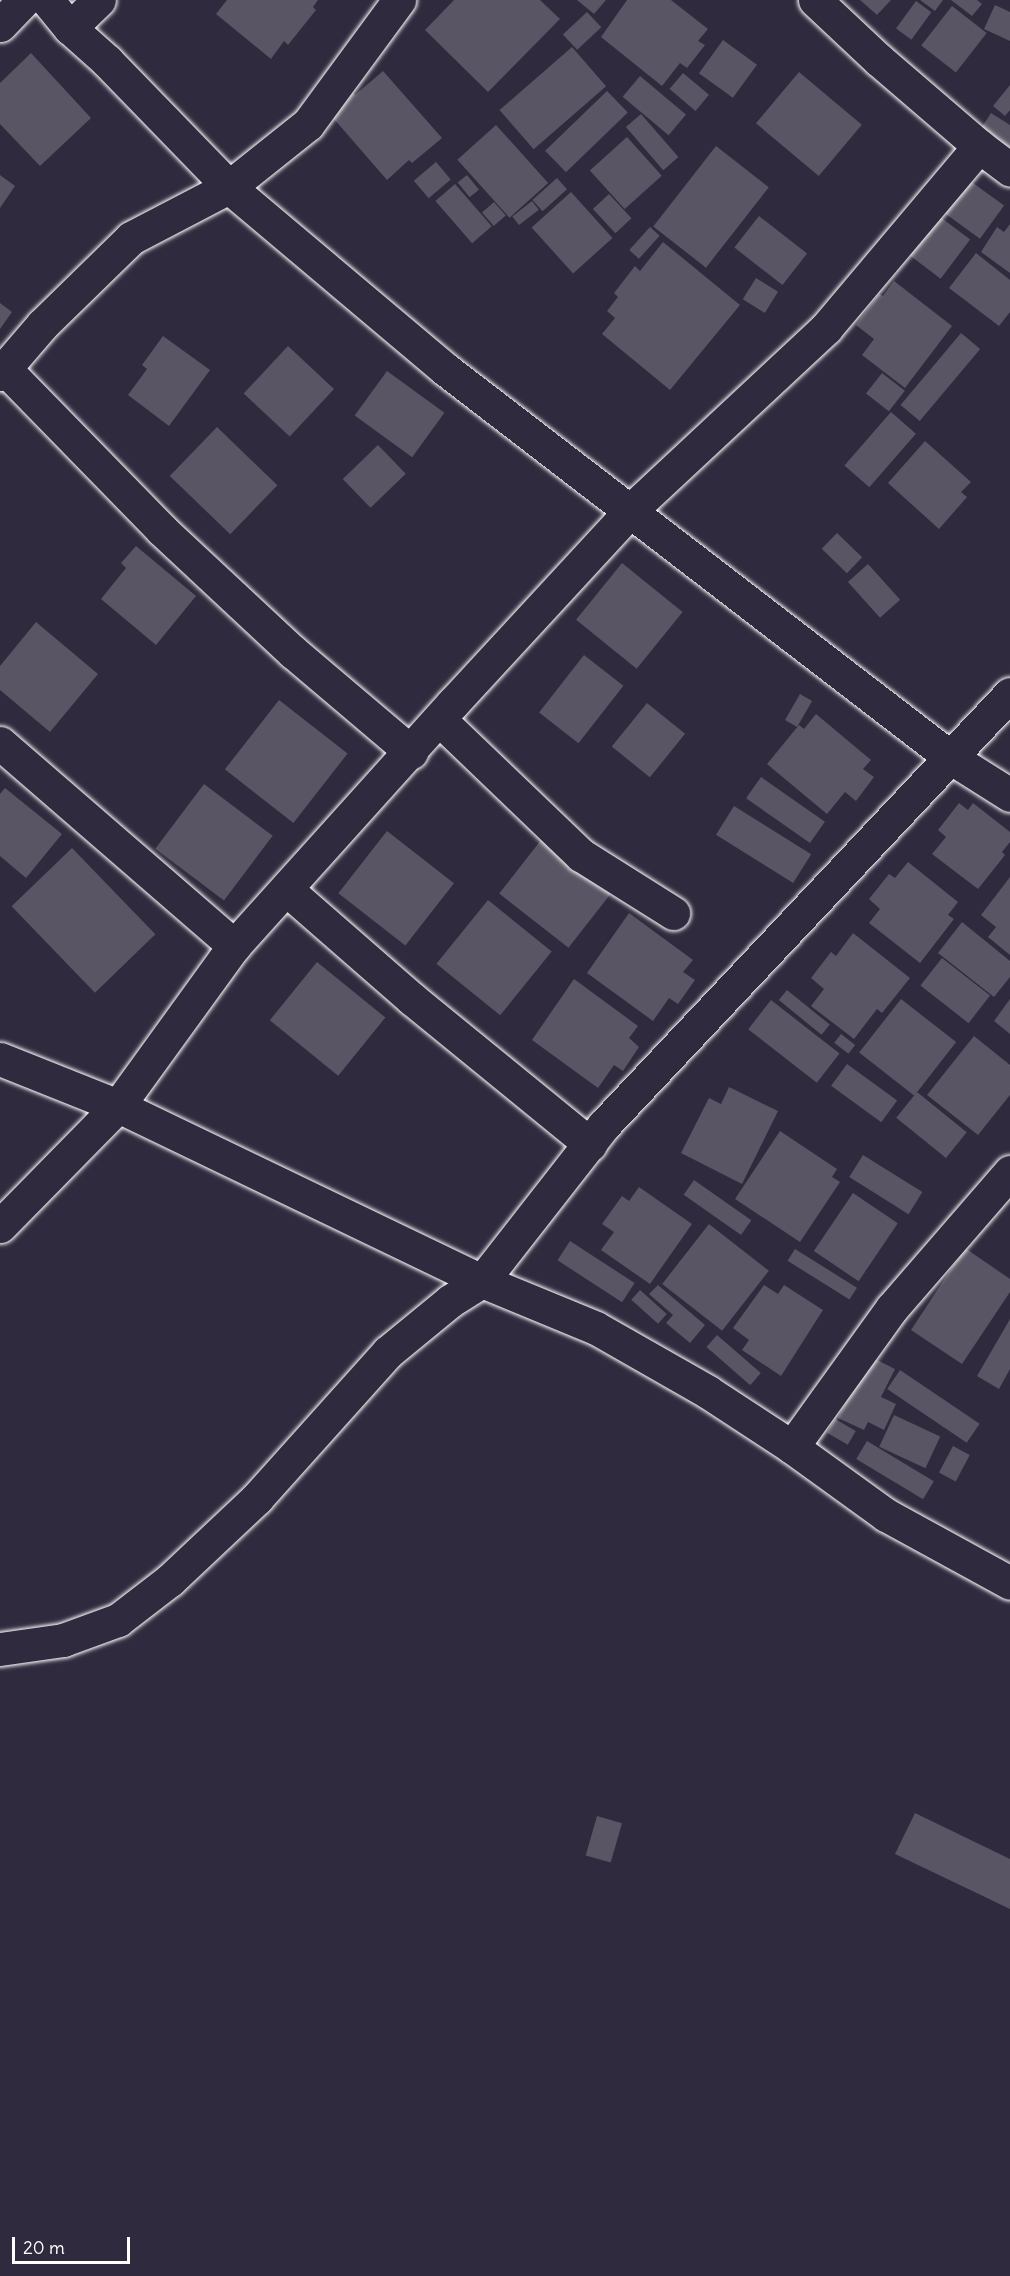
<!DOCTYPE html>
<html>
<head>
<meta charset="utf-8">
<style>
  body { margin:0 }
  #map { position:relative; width:1010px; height:2276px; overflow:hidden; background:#2f2a3d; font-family:Delius,sans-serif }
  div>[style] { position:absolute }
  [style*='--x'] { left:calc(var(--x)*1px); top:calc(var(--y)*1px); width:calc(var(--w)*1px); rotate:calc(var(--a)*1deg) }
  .building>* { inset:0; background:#595564; transform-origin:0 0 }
  .roads { filter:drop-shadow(0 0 2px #fff) drop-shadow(0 0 2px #fff) }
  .minor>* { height:33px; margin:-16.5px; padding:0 16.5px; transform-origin:16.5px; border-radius:16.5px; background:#2f2a3d }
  span { translate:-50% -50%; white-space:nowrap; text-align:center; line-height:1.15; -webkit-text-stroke:4.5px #2f2a3d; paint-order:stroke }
  .scale { position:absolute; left:12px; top:2237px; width:118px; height:27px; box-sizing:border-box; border:3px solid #fff; border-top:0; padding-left:8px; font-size:18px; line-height:21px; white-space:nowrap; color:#fff; -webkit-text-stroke:4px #2f2a3d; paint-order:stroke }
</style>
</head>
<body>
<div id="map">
  <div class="building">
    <div style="clip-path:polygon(227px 0,318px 0,313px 7px,316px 10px,288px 45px,284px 41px,271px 59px,216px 14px)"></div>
    <div style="clip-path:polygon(454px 0,540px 0,560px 19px,488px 92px,425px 30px)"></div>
    <div style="clip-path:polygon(577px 0,606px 0,594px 14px)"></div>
    <div style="clip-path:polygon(627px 0,671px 0,708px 29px,698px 41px,705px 45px,687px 68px,680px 63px,662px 86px,601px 37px)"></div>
    <div style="clip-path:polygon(860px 0,891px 0,877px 15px)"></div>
    <div style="clip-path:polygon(920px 0,943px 0,935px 11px)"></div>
    <div style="clip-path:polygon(951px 0,977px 0,982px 4px,972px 16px)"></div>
    <div style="left:916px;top:1px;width:19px;height:34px;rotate:36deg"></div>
    <div style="clip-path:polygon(995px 5px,1010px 12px,1010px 41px,984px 29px)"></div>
    <div style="left:952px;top:6px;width:44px;height:50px;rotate:38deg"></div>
    <div style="left:587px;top:12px;width:21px;height:33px;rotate:47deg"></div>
    <div style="left:723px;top:40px;width:42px;height:41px;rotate:36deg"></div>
    <div style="left:572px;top:47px;width:52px;height:96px;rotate:49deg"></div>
    <div style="clip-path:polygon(31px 53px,91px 118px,40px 166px,0 124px,0 83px)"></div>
    <div style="clip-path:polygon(383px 71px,442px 138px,412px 163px,409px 160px,387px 180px,327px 111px,351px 91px,355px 95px)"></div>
    <div style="left:799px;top:72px;width:82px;height:67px;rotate:40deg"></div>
    <div style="left:683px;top:73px;width:34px;height:21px;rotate:40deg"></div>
    <div style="left:640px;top:76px;width:60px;height:27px;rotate:40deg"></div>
    <div style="clip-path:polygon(1010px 85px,1010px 110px,1005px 116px,993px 106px)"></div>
    <div style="left:607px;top:91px;width:30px;height:86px;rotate:46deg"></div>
    <div style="clip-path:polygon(991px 113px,1010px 125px,1010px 148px,980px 130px)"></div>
    <div style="left:641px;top:114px;width:57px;height:20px;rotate:49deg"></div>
    <div style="left:496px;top:125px;width:78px;height:52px;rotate:48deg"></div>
    <div style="left:627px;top:137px;width:52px;height:50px;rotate:48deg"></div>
    <div style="left:716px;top:146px;width:67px;height:102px;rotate:38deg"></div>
    <div style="left:436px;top:162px;width:23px;height:29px;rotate:50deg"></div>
    <div style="clip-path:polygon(0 175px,15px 186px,0 208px)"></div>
    <div style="left:467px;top:175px;width:19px;height:12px;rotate:51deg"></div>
    <div style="left:962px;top:175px;width:52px;height:41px;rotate:36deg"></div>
    <div style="left:557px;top:178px;width:15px;height:33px;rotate:48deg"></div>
    <div style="left:455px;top:184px;width:56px;height:26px;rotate:49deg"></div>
    <div style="left:571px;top:192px;width:62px;height:53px;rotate:48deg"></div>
    <div style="left:609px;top:194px;width:33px;height:22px;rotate:47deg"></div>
    <div style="left:532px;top:201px;width:11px;height:25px;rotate:52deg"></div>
    <div style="left:494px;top:202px;width:18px;height:16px;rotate:49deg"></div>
    <div style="left:927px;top:207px;width:54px;height:49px;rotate:37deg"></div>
    <div style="left:759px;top:216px;width:61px;height:40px;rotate:38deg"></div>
    <div style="clip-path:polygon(1010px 224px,1010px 273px,981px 252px,997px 227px,1004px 232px)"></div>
    <div style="left:650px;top:227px;width:13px;height:31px;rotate:42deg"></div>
    <div style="clip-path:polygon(663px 242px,740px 305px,670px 390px,602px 334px,615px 318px,607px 311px,618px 297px,614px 293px,635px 266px,640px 271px)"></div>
    <div style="clip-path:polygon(976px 253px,1010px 280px,1010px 312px,999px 326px,949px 288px)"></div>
    <div style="left:756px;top:278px;width:26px;height:25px;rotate:32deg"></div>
    <div style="clip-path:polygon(894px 281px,952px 326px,905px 388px,862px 355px,874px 339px,856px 325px,879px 294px,883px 296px)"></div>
    <div style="clip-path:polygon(0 303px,12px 312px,0 329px)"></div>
    <div style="left:961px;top:333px;width:25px;height:94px;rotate:40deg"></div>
    <div style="clip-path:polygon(163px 336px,210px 370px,169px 426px,128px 395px,147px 369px,142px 365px)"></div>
    <div style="left:288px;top:346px;width:63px;height:65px;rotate:43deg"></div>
    <div style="left:387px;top:371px;width:71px;height:55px;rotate:36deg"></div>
    <div style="left:882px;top:373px;width:29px;height:26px;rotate:38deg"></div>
    <div style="left:891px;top:412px;width:33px;height:71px;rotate:41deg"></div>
    <div style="left:217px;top:427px;width:84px;height:68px;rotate:44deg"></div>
    <div style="clip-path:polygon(925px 441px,971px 482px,961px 492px,967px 497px,939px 529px,888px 483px)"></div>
    <div style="left:378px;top:445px;width:40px;height:49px;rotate:46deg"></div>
    <div style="left:837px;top:533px;width:35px;height:22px;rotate:44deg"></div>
    <div style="clip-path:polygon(136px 546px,196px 596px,156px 645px,101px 599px,126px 568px,121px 563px)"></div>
    <div style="left:622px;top:563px;width:78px;height:73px;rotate:39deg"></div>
    <div style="left:868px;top:564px;width:48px;height:27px;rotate:48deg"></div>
    <div style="clip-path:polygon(36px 622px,98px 674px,50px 732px,0 690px,0 666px)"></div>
    <div style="left:584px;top:655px;width:50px;height:73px;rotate:38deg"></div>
    <div style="left:800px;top:694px;width:14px;height:30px;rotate:30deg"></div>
    <div style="left:279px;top:700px;width:87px;height:88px;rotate:38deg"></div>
    <div style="left:647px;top:703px;width:49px;height:56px;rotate:39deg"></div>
    <div style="clip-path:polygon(816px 714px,871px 760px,863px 769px,874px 777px,856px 801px,845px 792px,827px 814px,767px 764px,799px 725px,804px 729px)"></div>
    <div style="left:761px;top:777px;width:78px;height:26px;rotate:35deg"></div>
    <div style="left:204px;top:784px;width:86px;height:81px;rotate:37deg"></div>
    <div style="clip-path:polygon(5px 788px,62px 834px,26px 878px,0 856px,0 794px)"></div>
    <div style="clip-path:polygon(959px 803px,968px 810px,973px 803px,1010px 832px,1010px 842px,1002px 852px,1005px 855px,978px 889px,932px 854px,946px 837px,938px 830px)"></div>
    <div style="left:734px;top:806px;width:91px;height:34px;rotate:32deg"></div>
    <div style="left:387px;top:831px;width:85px;height:79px;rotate:38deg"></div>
    <div style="left:541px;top:840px;width:88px;height:68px;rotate:38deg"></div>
    <div style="left:72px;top:848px;width:120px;height:84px;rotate:46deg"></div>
    <div style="clip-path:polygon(908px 862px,958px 902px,948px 915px,954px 919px,920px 963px,869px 923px,880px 909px,869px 899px,889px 874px,895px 878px)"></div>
    <div style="clip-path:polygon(1010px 877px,1010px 955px,988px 937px,996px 927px,981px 915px)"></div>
    <div style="left:488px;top:900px;width:82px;height:82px;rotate:39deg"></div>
    <div style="clip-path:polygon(629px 913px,693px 960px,683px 972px,695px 980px,678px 1004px,669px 998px,653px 1021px,587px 973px)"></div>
    <div style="clip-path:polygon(962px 922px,1010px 961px,1010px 977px,994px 997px,938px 953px)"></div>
    <div style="clip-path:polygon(853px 933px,910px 978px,882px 1013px,877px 1009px,854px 1039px,811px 1006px,824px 989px,811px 978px,831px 952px,836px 956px)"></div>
    <div style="left:942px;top:958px;width:61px;height:35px;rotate:38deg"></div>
    <div style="left:317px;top:962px;width:88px;height:75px;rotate:39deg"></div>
    <div style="clip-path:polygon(574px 979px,638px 1026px,629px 1038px,639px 1047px,623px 1071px,614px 1065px,598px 1088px,532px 1040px)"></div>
    <div style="left:787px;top:990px;width:55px;height:13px;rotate:39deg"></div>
    <div style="left:901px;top:999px;width:70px;height:68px;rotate:38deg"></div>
    <div style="clip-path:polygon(1010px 999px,1010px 1034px,994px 1021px)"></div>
    <div style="left:771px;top:1000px;width:87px;height:37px;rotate:38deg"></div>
    <div style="left:841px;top:1034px;width:18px;height:11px;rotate:38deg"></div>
    <div style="clip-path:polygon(974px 1036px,1010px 1065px,1010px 1095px,978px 1135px,927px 1095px)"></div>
    <div style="left:847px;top:1064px;width:62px;height:27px;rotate:36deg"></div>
    <div style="clip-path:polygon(729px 1087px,778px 1111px,742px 1184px,681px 1153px,709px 1098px,721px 1104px)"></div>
    <div style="left:917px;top:1092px;width:64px;height:33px;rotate:39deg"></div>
    <div style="clip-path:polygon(780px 1131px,837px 1169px,832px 1177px,840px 1182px,800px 1242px,735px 1199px)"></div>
    <div style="left:863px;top:1155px;width:70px;height:26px;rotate:32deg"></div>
    <div style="left:694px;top:1180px;width:70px;height:18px;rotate:35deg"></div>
    <div style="clip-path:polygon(639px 1187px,692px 1224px,650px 1284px,601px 1250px,614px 1232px,602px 1224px,622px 1196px,629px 1201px)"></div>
    <div style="left:853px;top:1193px;width:54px;height:70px;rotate:34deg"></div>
    <div style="left:709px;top:1224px;width:76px;height:76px;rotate:38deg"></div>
    <div style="left:570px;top:1241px;width:77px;height:23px;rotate:33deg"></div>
    <div style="clip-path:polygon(965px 1248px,1010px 1279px,1010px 1292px,962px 1364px,911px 1330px)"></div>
    <div style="left:795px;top:1249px;width:73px;height:14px;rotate:32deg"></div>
    <div style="clip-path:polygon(658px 1285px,705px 1325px,690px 1343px,666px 1323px,673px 1315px,649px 1294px)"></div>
    <div style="clip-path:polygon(764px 1285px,778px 1294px,784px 1285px,823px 1310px,781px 1376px,742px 1350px,749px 1340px,733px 1328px)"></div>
    <div style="left:640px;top:1290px;width:36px;height:13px;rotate:42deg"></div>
    <div style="clip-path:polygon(1010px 1319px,1010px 1369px,999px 1389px,977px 1376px)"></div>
    <div style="left:717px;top:1335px;width:58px;height:16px;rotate:41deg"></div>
    <div style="clip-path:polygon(869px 1356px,895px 1369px,881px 1397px,896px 1404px,884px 1430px,868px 1422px,864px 1430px,838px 1418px)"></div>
    <div style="left:900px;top:1370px;width:96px;height:23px;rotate:34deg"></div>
    <div style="left:894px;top:1415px;width:51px;height:35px;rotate:25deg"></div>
    <div style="left:835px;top:1419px;width:24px;height:16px;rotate:30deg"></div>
    <div style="left:867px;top:1441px;width:78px;height:21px;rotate:31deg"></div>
    <div style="left:953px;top:1446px;width:19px;height:30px;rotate:28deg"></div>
    <div style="clip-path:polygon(915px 1813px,1010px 1859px,1010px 1909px,895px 1854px)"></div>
    <div style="left:597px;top:1816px;width:26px;height:41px;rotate:16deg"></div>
  </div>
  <div class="roads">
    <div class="minor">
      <div style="--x:47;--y:0;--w:36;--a:51"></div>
      <div style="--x:70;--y:28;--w:50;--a:41.7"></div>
      <div style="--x:107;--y:61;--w:175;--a:45.9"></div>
      <div style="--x:229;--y:187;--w:282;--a:40.1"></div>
      <div style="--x:445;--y:369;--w:637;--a:37.54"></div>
      <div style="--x:950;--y:757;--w:71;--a:32.3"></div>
      <div style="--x:815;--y:0;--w:88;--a:43.2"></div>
      <div style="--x:879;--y:60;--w:132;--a:40.7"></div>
      <div style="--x:979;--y:146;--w:39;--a:37"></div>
      <div style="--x:0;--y:25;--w:35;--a:-46"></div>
      <div style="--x:70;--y:28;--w:40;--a:-44"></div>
      <div style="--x:5;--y:369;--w:225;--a:45.7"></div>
      <div style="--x:162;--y:530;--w:179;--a:43"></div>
      <div style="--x:293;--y:652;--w:155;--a:40.3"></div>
      <div style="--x:0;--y:374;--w:65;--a:-49.4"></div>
      <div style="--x:42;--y:325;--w:124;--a:-44.3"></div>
      <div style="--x:131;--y:238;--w:110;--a:-27.5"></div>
      <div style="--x:229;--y:187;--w:101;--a:-38.6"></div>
      <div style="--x:308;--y:124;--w:154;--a:-53.7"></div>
      <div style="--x:439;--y:719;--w:197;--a:43.8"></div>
      <div style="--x:581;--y:855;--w:109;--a:32.2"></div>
      <div style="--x:0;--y:743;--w:310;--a:40.9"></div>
      <div style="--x:286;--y:889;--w:167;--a:41.1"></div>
      <div style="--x:412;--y:999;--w:230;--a:39.2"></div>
      <div style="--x:0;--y:1059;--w:127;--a:21.7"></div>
      <div style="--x:118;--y:1106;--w:404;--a:25.7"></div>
      <div style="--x:482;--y:1281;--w:198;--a:-52"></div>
      <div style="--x:604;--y:1125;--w:592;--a:-46.71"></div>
      <div style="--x:0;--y:1226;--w:168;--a:-45.5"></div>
      <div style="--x:118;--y:1106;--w:198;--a:-54.1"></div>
      <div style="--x:234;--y:946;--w:327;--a:-48"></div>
      <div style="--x:453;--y:703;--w:263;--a:-47.3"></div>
      <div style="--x:631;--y:510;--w:267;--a:-43"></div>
      <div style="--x:826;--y:328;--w:238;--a:-49.9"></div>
      <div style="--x:792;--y:1447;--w:116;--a:35.9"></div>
      <div style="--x:886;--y:1515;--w:141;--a:28.7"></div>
      <div style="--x:0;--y:1649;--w:64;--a:-8.1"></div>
      <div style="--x:63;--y:1640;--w:59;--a:-20"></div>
      <div style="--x:118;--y:1620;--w:66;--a:-37.6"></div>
      <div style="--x:170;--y:1580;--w:120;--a:-43.3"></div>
      <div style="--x:257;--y:1498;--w:196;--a:-48.1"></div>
      <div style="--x:388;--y:1352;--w:80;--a:-39.4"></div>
      <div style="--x:450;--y:1301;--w:38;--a:-32"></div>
      <div style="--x:482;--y:1281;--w:123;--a:22.4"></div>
      <div style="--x:596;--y:1328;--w:129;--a:29.7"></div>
      <div style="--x:708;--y:1392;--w:100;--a:33.2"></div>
      <div style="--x:792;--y:1447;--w:171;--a:-54.3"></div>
      <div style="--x:892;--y:1308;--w:180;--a:-49.1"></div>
    </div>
  </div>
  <div class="scale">20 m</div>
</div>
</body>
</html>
